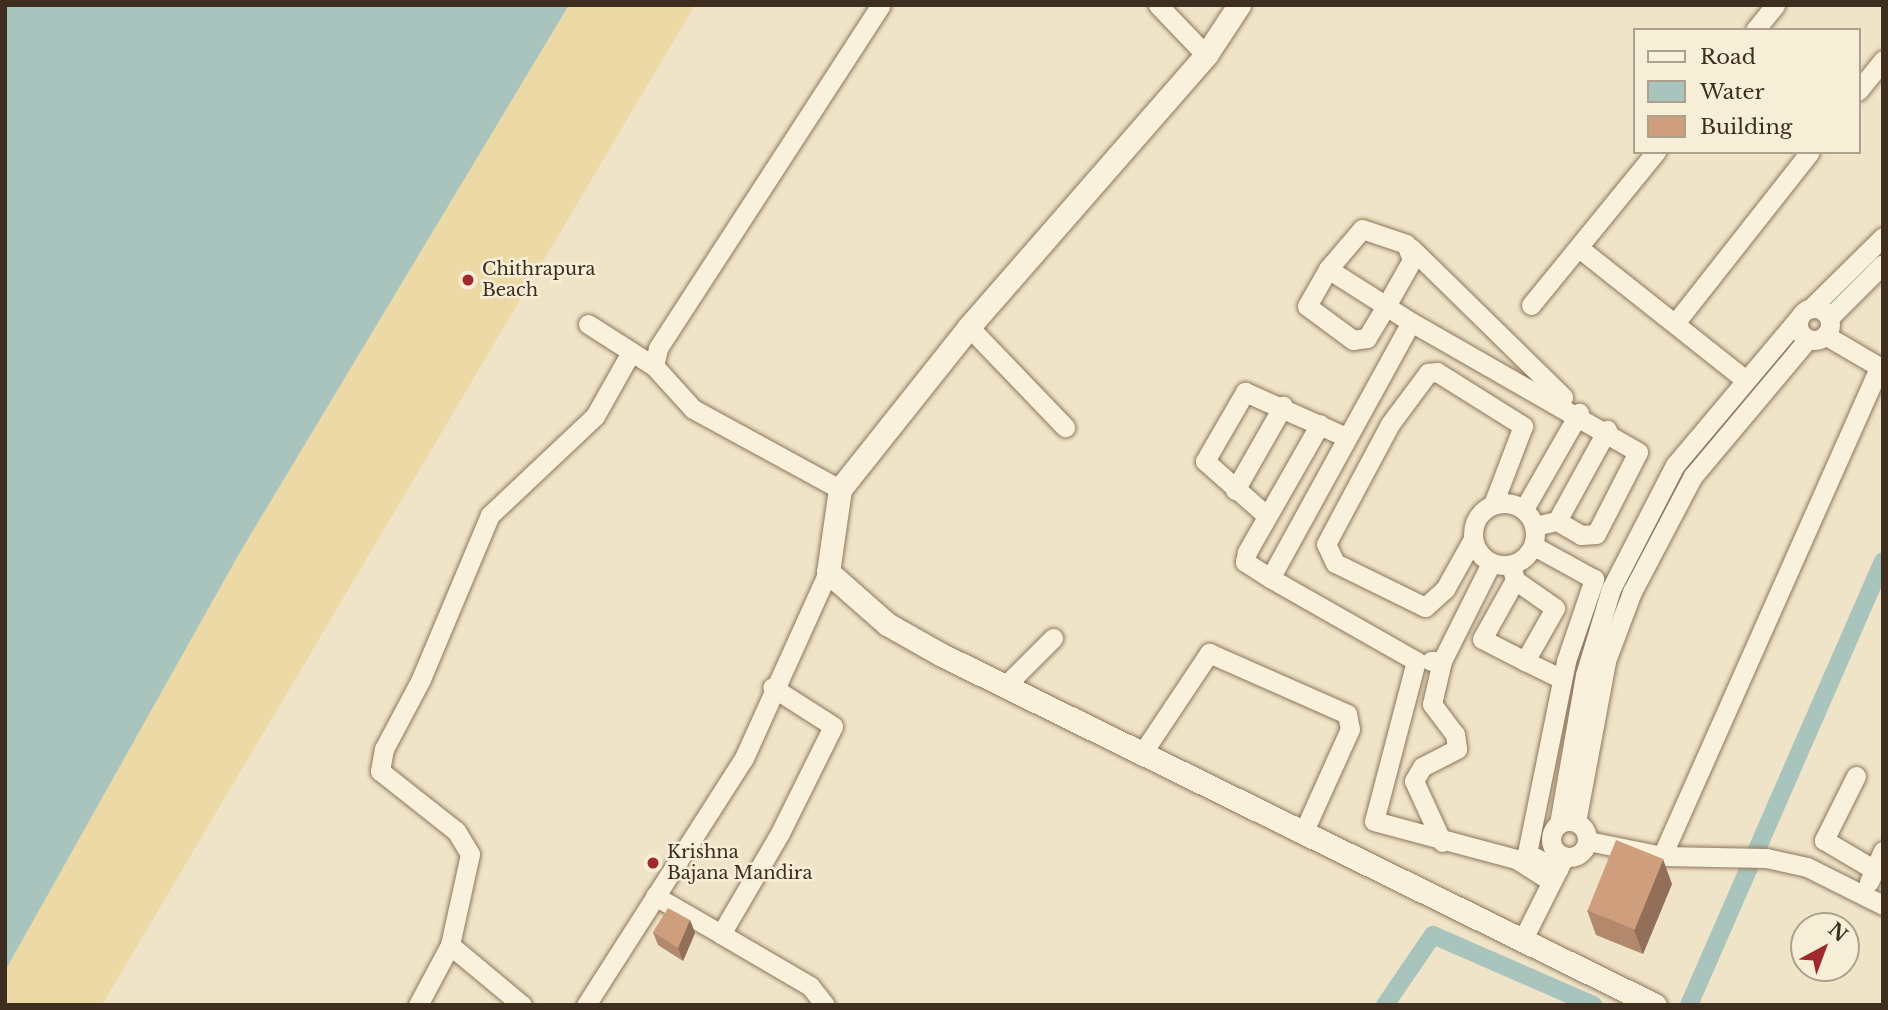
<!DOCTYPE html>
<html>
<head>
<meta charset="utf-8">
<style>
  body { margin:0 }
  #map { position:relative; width:1888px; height:1010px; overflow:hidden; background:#f0e4c8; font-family:"Libre Baskerville",serif }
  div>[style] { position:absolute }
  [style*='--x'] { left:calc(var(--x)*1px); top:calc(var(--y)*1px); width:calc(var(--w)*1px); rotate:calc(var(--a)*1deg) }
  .sand>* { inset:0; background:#ecd9a5 }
  .water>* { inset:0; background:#a9c4bc }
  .canal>* { height:18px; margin:-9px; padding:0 9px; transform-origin:9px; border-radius:9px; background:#a9c4bc }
  .roads { filter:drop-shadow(0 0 2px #8d765c) drop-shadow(0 0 2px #8d765c) }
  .minor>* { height:19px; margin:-9.5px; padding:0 9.5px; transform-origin:9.5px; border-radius:9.5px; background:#faf1dc }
  .minor>.ring { margin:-9.5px; padding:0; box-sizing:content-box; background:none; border:19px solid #faf1dc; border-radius:50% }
  .tertiary>* { height:23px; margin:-11.5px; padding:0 11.5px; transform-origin:11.5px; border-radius:11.5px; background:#faf1dc }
  .wall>* { inset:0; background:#b2896c }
  .shaded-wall>* { inset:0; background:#916f58 }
  .building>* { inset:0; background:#cf9f7d; transform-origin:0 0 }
  .dots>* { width:19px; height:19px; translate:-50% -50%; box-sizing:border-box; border:4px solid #f7eed8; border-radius:50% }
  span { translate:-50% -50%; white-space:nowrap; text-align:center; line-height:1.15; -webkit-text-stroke:5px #f7eed8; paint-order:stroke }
  .poi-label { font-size:18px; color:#3d2e20 }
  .left { translate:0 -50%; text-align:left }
  .frame { position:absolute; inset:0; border:7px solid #3d2e20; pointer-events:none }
  .legend { position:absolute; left:1633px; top:28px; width:228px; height:126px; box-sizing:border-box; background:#f7eed8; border:2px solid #ada18e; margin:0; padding:9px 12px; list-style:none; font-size:21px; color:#3d2e20 }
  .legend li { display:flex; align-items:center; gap:14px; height:35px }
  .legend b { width:35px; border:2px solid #ada18e }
  .north { position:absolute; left:1790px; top:912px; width:70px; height:70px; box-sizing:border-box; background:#f7eed8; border:2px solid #ada18e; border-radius:50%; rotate:41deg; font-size:19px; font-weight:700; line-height:28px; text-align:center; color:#3d2e20 }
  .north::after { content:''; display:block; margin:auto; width:24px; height:32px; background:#9e2a2b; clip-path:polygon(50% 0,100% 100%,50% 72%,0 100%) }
</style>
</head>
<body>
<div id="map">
  <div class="sand">
    <div style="clip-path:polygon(569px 5px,695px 5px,102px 1005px,5px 1005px,5px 971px,239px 554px)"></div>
  </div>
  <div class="water">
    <div style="clip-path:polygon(5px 5px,569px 5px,239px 554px,5px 971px)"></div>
  </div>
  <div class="canal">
    <div style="--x:1385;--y:1005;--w:85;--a:-55.6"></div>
    <div style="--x:1433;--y:935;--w:175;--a:23.6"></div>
    <div style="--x:1689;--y:1005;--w:484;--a:-66.4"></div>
  </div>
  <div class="roads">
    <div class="minor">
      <div style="--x:1158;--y:5;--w:69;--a:46.2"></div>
      <div style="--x:1755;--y:30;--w:32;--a:-51"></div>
      <div style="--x:1858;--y:91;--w:40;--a:-51"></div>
      <div style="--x:1411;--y:248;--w:213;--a:44.4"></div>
      <div style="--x:1579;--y:248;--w:211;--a:38.4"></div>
      <div style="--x:1328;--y:269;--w:52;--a:-49.6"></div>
      <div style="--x:1362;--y:229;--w:46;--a:18.8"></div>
      <div style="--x:1406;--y:244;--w:17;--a:69"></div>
      <div style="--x:1412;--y:260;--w:53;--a:119.5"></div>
      <div style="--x:1386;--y:306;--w:37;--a:121"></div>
      <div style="--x:1367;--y:338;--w:14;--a:172"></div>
      <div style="--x:1353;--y:340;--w:57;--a:-143.5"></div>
      <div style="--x:1307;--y:306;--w:43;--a:-60.4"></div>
      <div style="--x:1328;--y:269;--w:69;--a:32.5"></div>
      <div style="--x:1386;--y:306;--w:30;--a:33"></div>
      <div style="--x:1531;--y:305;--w:198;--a:-50.8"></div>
      <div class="ring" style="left:1798px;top:308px;width:13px;height:13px"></div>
      <div style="--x:1811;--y:308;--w:101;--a:-44.6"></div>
      <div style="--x:1829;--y:318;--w:76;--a:-45"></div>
      <div style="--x:1676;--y:322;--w:216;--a:-51.8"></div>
      <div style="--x:588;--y:324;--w:78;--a:32.5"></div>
      <div style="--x:654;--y:366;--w:58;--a:47.8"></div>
      <div style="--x:693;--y:409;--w:167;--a:28.6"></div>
      <div style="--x:969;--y:327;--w:139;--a:46.2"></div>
      <div style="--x:1825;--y:335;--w:67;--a:30.4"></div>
      <div style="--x:654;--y:366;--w:18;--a:-77"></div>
      <div style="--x:658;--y:348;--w:409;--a:-57"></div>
      <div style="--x:1235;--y:490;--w:97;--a:-60.3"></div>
      <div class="ring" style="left:1473px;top:503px;width:43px;height:43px"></div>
      <div style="--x:1524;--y:509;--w:111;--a:-60.2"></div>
      <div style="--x:1267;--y:516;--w:83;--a:-138.4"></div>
      <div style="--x:1205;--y:461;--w:80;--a:-59.9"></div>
      <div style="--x:1245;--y:392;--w:111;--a:24"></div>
      <div style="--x:1557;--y:521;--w:104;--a:-61.2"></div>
      <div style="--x:1535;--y:526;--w:23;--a:-13"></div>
      <div style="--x:1557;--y:521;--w:28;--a:30"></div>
      <div style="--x:1581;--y:535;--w:15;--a:-4"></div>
      <div style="--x:1596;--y:534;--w:92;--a:-62.9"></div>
      <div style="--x:1638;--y:452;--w:262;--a:-150.2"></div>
      <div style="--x:1411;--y:322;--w:292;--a:118.8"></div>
      <div style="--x:1270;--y:578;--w:168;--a:29.6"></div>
      <div style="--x:1416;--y:661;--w:165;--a:104.7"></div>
      <div style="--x:1374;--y:821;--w:147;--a:15"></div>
      <div style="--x:1516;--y:859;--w:20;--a:-3"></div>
      <div style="--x:1536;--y:858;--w:25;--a:27"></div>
      <div style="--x:1473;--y:539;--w:57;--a:119.2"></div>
      <div style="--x:1445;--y:589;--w:27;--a:138"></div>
      <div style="--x:1425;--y:607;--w:100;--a:-153.9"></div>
      <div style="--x:1335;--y:563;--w:21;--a:-115"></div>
      <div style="--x:1326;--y:544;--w:136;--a:-61.9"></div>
      <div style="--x:1390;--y:424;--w:64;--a:-53.3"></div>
      <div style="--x:1428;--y:373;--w:9;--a:-6"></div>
      <div style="--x:1437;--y:372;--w:102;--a:32.1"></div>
      <div style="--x:1523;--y:426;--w:84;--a:111"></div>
      <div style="--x:1511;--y:565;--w:16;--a:75"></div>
      <div style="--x:1515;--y:580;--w:49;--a:35"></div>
      <div style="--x:1555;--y:608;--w:61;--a:119.5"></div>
      <div style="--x:1525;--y:661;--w:48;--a:-152.9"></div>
      <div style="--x:1482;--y:639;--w:68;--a:-60.8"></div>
      <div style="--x:1270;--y:578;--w:30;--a:-147"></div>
      <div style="--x:1245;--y:562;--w:10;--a:-79"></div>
      <div style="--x:1247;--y:552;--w:147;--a:-60.3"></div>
      <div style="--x:1431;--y:661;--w:11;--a:0"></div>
      <div style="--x:1442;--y:661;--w:110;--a:-63.4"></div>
      <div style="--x:1442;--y:661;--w:44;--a:103.1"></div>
      <div style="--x:1432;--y:704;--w:38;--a:53"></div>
      <div style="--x:1455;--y:734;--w:15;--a:82"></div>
      <div style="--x:1457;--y:749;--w:39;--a:153"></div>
      <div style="--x:1422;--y:767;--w:16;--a:120"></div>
      <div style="--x:1414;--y:781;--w:67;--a:65.3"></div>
      <div style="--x:1525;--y:661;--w:41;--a:25.9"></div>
      <div style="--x:1005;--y:686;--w:68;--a:-45"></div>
      <div style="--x:1141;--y:755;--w:123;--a:-56.3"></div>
      <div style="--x:1209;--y:653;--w:151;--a:23.8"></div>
      <div style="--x:1347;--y:714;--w:15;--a:79"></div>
      <div style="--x:1350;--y:729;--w:114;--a:114.3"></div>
      <div style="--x:1856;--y:776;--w:72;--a:116.6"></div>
      <div style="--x:1824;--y:840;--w:57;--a:30.6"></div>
      <div class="ring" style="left:1551px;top:821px;width:17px;height:17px"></div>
      <div style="--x:1576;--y:822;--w:164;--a:-79.4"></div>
      <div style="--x:1606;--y:661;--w:74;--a:-69.4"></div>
      <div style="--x:1632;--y:592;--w:131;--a:-62.3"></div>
      <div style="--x:1693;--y:476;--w:179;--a:-50"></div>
      <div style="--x:1559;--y:824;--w:151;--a:-80.1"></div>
      <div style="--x:1585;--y:675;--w:90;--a:-73.2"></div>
      <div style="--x:1611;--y:589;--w:140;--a:-62.7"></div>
      <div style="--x:1675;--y:465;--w:191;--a:-49.9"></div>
      <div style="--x:1588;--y:841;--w:76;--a:11.5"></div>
      <div style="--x:1662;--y:856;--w:104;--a:1.1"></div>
      <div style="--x:1766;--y:858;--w:42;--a:12.4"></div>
      <div style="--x:1807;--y:867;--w:85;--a:26.6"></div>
      <div style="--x:1662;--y:856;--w:534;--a:-66.03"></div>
      <div style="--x:1526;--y:858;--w:201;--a:-78.5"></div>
      <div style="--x:1566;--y:661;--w:87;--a:-71.1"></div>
      <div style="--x:1594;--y:579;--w:68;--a:-151.2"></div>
      <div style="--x:1516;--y:859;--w:41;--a:32.2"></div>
      <div style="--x:1869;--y:882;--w:34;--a:-66"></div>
      <div style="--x:655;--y:896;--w:76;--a:29.9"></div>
      <div style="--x:721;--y:934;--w:117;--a:-59.7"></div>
      <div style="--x:780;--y:833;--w:119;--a:-63.6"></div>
      <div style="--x:833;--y:726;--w:72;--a:-147.4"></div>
      <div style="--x:721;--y:934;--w:103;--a:30.3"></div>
      <div style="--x:810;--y:986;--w:24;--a:52"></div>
      <div style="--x:1524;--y:937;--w:89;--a:-63.4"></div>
      <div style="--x:418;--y:1005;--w:68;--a:-61.9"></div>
      <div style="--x:522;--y:1005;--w:94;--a:-140.2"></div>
      <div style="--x:450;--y:945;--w:93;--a:-77.6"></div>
      <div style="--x:470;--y:854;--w:27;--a:-121"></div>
      <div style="--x:456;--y:831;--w:97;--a:-141.7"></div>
      <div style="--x:380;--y:771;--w:22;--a:-80"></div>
      <div style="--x:384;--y:749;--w:79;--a:-62.1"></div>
      <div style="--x:421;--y:679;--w:178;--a:-67.2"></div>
      <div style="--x:490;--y:515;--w:144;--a:-43.3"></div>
      <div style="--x:595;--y:416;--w:73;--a:-60.6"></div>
      <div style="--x:586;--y:1005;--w:293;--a:-57.4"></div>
      <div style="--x:744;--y:758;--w:204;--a:-65.7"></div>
    </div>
    <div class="tertiary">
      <div style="--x:1239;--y:5;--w:60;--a:123.4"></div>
      <div style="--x:1206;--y:55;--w:361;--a:131.1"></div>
      <div style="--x:969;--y:327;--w:207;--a:128.5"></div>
      <div style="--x:840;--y:489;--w:84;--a:98.2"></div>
      <div style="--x:828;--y:572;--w:79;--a:41.4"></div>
      <div style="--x:887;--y:624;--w:63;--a:29.4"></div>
      <div style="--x:942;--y:655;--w:794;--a:26.15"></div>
    </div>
  </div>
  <div class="wall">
    <div style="clip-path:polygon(1672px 884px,1643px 954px,1596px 935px,1587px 910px)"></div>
    <div style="clip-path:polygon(690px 920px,695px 933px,683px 961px,658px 945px,653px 932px)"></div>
  </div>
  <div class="shaded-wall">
    <div style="clip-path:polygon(1663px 859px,1672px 884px,1643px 954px,1634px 930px)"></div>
    <div style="clip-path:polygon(690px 920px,695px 933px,683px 961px,678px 948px)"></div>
  </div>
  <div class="building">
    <div style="left:1616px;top:840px;width:51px;height:76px;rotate:22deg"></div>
    <div style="clip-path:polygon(668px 908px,690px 920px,678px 948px,653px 932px)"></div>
  </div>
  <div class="dots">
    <div style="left:468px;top:280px;background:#9e2a2b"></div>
    <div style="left:653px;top:863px;background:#9e2a2b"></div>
  </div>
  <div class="poi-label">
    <span class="left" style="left:482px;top:280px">Chithrapura<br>Beach</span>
    <span class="left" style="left:667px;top:863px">Krishna<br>Bajana Mandira</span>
  </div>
  <div class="frame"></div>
  <ul class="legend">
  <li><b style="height:9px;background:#faf1dc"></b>Road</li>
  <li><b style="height:19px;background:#a9c4bc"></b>Water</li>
  <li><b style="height:19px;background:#cf9f7d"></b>Building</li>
  </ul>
  <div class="north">N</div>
</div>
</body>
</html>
